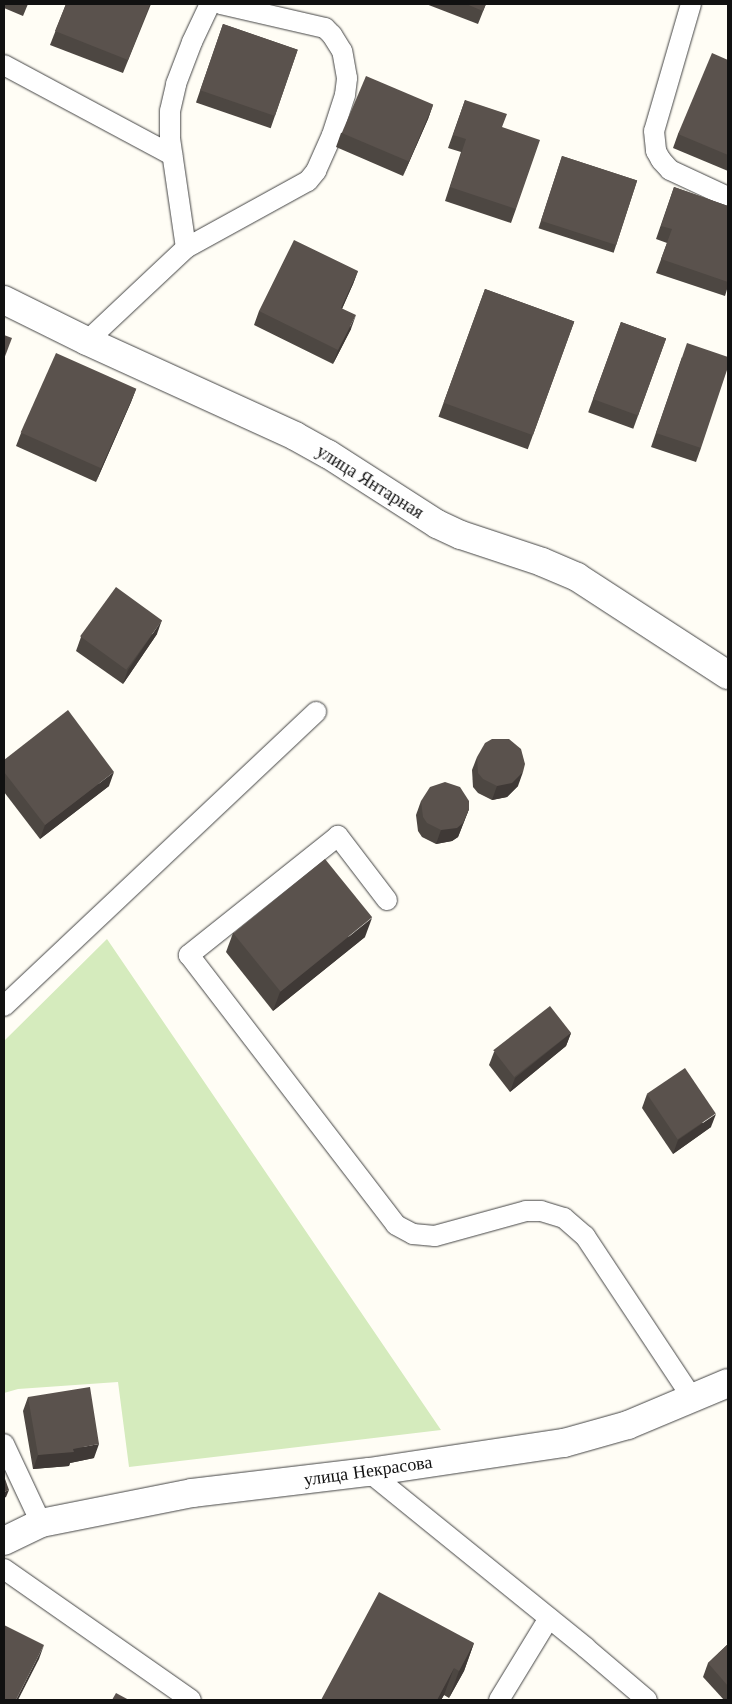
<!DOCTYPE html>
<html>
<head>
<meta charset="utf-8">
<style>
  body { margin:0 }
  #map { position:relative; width:732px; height:1704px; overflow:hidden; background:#fffdf5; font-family:"Libre Baskerville",serif }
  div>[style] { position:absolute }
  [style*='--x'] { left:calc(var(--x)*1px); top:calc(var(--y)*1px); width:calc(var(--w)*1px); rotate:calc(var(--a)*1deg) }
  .green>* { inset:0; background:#d5ebbd }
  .roads { filter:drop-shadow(0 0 1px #444) drop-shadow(0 0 1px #444) }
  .service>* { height:20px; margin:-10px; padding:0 10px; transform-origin:10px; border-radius:10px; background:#fff }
  .minor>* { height:28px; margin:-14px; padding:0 14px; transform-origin:14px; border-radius:14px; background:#fff }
  .wall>* { inset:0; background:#4d4742; transform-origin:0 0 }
  .shaded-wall>* { inset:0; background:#3f3936 }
  .building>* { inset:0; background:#5a524d; transform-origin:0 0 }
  span { translate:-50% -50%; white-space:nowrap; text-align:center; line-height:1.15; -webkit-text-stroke:5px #fff; paint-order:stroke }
  .street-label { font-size:18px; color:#111 }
  .frame { position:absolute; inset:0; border:5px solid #111; pointer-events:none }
</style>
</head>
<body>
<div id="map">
  <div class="green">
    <div style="clip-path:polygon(107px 939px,441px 1430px,129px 1467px,118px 1382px,18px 1389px,4px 1393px,4px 1041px)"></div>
  </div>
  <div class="roads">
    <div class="service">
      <div style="--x:691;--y:4;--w:132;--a:106.2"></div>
      <div style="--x:654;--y:131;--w:20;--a:84"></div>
      <div style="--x:656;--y:151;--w:10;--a:61"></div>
      <div style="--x:661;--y:160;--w:13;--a:48"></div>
      <div style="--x:670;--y:170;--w:64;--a:25"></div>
      <div style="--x:4;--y:65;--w:191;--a:28.2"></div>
      <div style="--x:186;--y:248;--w:111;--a:-98.3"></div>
      <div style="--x:170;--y:138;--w:27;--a:-90"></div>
      <div style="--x:170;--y:111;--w:28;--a:-77"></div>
      <div style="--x:176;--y:84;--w:45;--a:-69.1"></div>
      <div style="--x:192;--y:42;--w:42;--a:-64.7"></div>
      <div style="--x:87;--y:341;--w:136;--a:-43.2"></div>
      <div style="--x:186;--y:248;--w:139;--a:-28.8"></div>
      <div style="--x:308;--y:181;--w:13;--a:-51"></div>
      <div style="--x:316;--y:171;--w:39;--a:-66"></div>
      <div style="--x:332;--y:135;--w:42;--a:-72"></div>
      <div style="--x:345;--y:95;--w:17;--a:-83"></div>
      <div style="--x:347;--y:78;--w:27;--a:-100"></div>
      <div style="--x:342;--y:51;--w:19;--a:-122"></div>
      <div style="--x:332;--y:35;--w:10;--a:-135"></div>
      <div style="--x:325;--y:28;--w:107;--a:-167"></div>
      <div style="--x:387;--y:900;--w:81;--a:-127.4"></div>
      <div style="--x:338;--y:836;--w:191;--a:141.4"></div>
      <div style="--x:189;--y:955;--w:340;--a:52.5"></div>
      <div style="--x:396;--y:1225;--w:19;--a:28"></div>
      <div style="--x:413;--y:1234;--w:22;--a:5"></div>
      <div style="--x:435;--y:1236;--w:94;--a:-15.4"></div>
      <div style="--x:526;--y:1211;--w:15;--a:0"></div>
      <div style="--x:541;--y:1211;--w:24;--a:17"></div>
      <div style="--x:564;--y:1218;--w:28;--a:41"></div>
      <div style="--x:585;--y:1236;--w:196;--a:56.5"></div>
      <div style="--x:4;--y:1006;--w:429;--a:-43.3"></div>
      <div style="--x:4;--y:1444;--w:87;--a:64.9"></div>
      <div style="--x:369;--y:1472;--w:279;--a:39"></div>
      <div style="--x:586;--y:1648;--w:80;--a:40.4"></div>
      <div style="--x:4;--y:1569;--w:228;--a:35"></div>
      <div style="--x:499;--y:1700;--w:96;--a:-58.6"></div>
    </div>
    <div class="minor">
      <div style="--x:4;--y:300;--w:93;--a:26.3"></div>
      <div style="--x:87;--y:341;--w:229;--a:24.5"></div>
      <div style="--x:295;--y:436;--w:38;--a:29"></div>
      <div style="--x:328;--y:454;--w:130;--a:32.7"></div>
      <div style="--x:437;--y:524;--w:26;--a:25"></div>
      <div style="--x:461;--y:535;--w:85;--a:18.4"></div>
      <div style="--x:542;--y:562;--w:38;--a:23"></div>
      <div style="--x:577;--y:577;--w:180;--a:33"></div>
      <div style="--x:4;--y:1541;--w:41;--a:-25.9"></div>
      <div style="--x:41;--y:1523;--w:154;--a:-11.2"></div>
      <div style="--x:192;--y:1493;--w:178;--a:-6.8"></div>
      <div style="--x:369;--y:1472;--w:197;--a:-8.5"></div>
      <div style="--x:564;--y:1443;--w:66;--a:-15.7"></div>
      <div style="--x:628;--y:1425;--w:108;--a:-22.8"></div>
    </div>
  </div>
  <div class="wall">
    <div style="clip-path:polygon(4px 4px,28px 4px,23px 16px,4px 8px)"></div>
    <div style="clip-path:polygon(66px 4px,151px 4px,123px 73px,50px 45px)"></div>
    <div style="clip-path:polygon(426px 4px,486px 4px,478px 24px)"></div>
    <div style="left:223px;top:24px;width:79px;height:83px;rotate:19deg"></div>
    <div style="clip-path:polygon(728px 60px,728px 171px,673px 148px,678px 134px)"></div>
    <div style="clip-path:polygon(465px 100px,502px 127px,516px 209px,511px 223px,445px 201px,461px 152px,448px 148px)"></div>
    <div style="clip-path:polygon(433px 105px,428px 119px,403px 176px,336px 147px,341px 133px)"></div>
    <div style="left:562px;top:156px;width:79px;height:76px;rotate:18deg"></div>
    <div style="clip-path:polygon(674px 187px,728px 206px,728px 286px,725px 296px,656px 273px,667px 243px,656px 239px)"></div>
    <div style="clip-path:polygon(358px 271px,353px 284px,342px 309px,351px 329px,333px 364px,254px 325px,259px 311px)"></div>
    <div style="left:485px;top:289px;width:95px;height:136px;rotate:20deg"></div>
    <div style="left:621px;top:322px;width:48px;height:96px;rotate:20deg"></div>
    <div style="clip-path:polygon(682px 357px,701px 448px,696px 462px,651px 447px)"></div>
    <div style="clip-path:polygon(136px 389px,131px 402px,96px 482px,16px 446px,21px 433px)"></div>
    <div style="clip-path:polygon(157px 634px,123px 684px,76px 651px,81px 637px)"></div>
    <div style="clip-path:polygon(477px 757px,518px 786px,507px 797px,492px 800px,478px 793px,473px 787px,472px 770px)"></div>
    <div style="clip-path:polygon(4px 760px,109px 786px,40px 839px,4px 792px)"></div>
    <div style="clip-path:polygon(421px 801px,469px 809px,458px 837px,452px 841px,436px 844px,422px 837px,418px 831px,416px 815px)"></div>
    <div style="clip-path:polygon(233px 933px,365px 937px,273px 1011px,226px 952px)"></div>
    <div style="clip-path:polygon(571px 1033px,566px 1046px,510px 1092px,489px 1065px,494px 1052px)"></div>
    <div style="clip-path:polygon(647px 1094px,711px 1127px,673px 1154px,642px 1108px)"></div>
    <div style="clip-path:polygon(28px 1397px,94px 1458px,70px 1463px,69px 1466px,33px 1469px,23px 1411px)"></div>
    <div style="clip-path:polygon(474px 1643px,464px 1671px,449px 1698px,444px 1695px,441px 1700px,321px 1700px)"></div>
    <div style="clip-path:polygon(728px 1644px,728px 1700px,724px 1700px,703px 1677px,708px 1663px)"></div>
  </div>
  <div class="shaded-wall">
    <div style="clip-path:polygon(433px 105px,428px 119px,403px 176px,408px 163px)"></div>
    <div style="clip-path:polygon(358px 271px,353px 284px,336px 322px,341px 308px)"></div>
    <div style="clip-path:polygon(356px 315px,351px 329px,333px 364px,338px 350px)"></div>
    <div style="clip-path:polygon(136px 389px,131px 402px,96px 482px,101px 468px)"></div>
    <div style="clip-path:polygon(162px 620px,157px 634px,123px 684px,128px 670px)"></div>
    <div style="clip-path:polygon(114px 772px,109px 786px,40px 839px,45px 825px)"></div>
    <div style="clip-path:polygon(523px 772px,518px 786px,507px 797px,492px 800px,497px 786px)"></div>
    <div style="clip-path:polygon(469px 809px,458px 837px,452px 841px,436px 844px,441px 830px)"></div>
    <div style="clip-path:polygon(372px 918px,365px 937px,273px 1011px,280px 992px)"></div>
    <div style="clip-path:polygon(571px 1033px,566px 1046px,510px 1092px,515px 1078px)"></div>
    <div style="clip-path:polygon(716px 1114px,711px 1127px,673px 1154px,678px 1140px)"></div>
    <div style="clip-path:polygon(99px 1444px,94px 1458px,70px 1463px,69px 1466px,33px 1469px,38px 1455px)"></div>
    <div style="clip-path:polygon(9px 1490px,6px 1497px,4px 1498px,4px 1492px)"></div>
    <div style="clip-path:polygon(474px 1643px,464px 1671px,449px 1698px,459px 1671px)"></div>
    <div style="clip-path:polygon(44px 1645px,39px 1659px,18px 1700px,16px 1700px)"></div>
    <div style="clip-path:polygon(454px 1668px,444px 1695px,441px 1700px,437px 1700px)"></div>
  </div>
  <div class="building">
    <div style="clip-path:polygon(66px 4px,150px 4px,128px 60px,55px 31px)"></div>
    <div style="clip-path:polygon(466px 4px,486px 4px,483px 11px)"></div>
    <div style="left:223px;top:24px;width:79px;height:70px;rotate:19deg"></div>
    <div style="clip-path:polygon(712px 53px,728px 60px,728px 155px,678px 134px)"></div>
    <div style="left:366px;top:76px;width:73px;height:62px;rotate:23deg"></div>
    <div style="clip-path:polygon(465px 100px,507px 114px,502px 127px,540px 140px,516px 209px,450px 187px,466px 139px,453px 135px)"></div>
    <div style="left:562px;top:156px;width:79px;height:68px;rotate:18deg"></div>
    <div style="clip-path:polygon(674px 187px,728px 206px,728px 282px,661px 259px,672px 229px,661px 226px)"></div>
    <div style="clip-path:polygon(294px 240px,358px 271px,341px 308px,356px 315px,338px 350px,259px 311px)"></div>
    <div style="left:485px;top:289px;width:95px;height:121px;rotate:20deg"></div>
    <div style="left:621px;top:322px;width:48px;height:82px;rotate:20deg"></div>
    <div style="clip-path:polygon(4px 335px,12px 338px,4px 359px)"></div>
    <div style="clip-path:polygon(687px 343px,728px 357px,728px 367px,701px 448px,656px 433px)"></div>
    <div style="left:56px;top:353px;width:88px;height:87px;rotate:24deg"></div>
    <div style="left:116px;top:587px;width:57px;height:61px;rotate:36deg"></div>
    <div style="clip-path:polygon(68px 710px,114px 772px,45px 825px,4px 772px,4px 760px)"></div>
    <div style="clip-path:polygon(492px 739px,509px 739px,521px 749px,525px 764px,523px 772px,512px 783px,497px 786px,483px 779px,478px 773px,477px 757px,485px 743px)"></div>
    <div style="clip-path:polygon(445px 782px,460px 787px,469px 801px,469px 809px,463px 823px,457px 828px,441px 830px,427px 823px,423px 817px,421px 801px,430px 787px)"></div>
    <div style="left:325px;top:859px;width:75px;height:118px;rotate:51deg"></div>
    <div style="left:550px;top:1006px;width:34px;height:72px;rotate:52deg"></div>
    <div style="left:685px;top:1068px;width:55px;height:46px;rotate:56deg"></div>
    <div style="clip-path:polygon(90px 1387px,99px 1444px,73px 1449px,74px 1452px,38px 1455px,28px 1397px)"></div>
    <div style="clip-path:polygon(4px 1476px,9px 1490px,4px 1492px)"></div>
    <div style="clip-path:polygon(379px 1592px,474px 1643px,459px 1671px,454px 1668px,437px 1700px,321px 1700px)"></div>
    <div style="clip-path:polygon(4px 1625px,44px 1645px,16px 1700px,4px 1700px)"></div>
    <div style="clip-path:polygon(728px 1644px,728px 1686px,708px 1663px)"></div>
    <div style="clip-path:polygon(116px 1693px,129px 1700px,112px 1700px)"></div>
  </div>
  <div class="street-label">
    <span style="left:370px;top:482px;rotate:32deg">улица Янтарная</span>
    <span style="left:368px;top:1471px;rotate:-8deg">улица Некрасова</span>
  </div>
  <div class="frame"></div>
</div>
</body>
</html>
